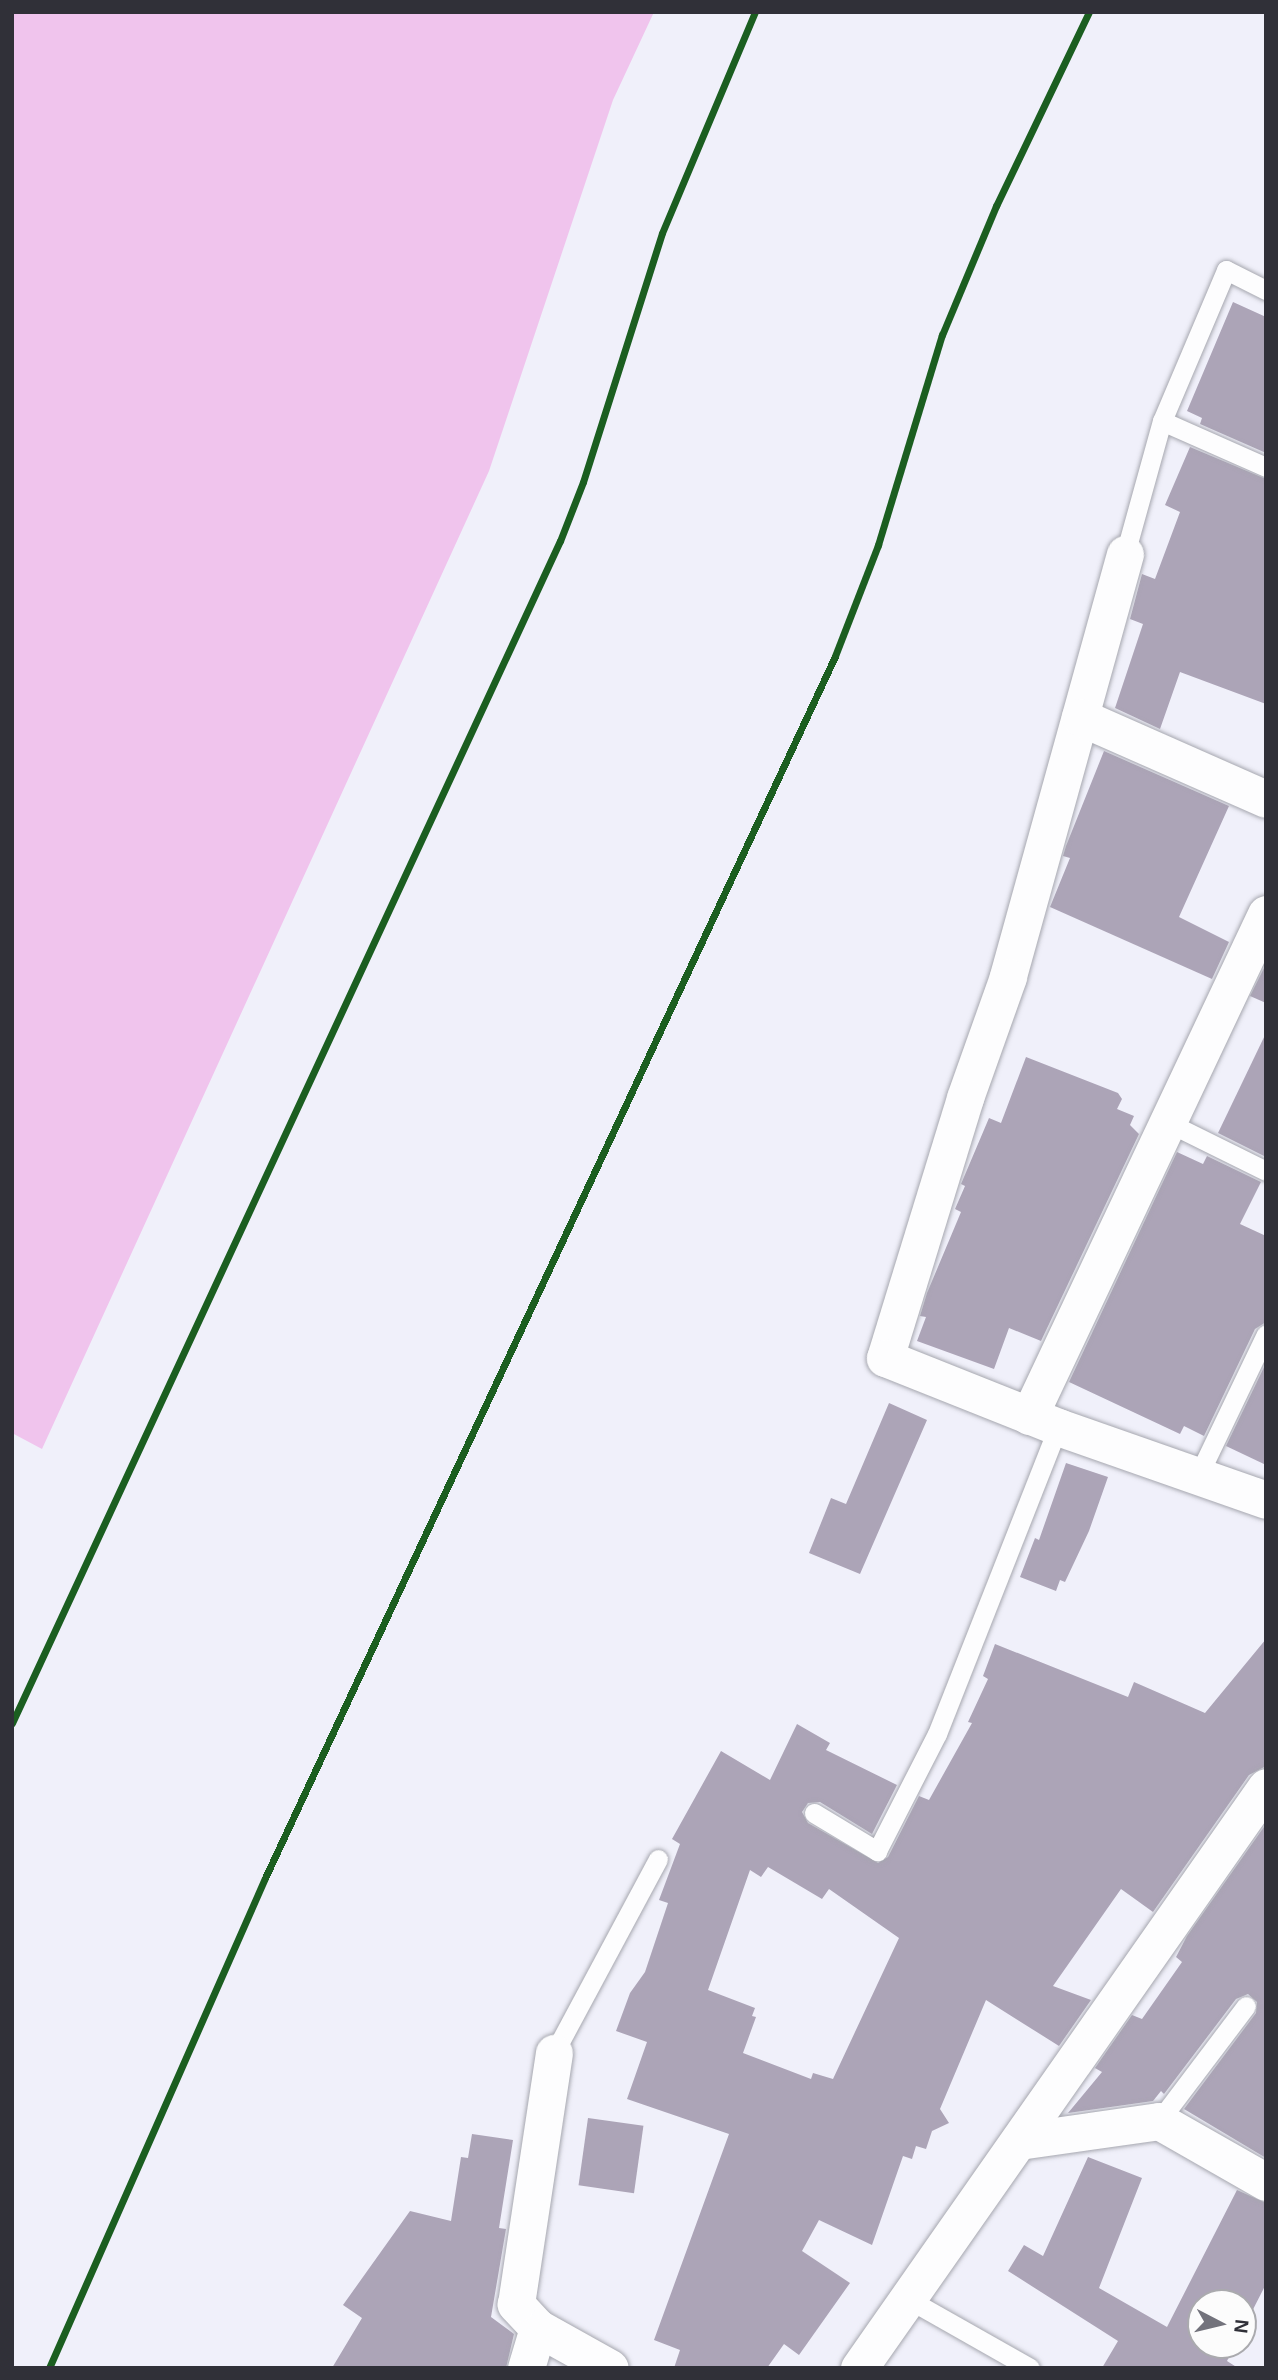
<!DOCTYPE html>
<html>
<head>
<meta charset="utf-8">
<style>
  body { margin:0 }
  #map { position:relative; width:1278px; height:2380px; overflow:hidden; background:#f0f0fa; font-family:Arial,sans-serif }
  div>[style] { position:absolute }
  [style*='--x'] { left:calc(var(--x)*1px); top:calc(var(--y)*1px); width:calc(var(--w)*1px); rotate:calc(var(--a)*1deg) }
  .green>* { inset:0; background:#f0c4ed }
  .building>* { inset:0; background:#aca4b7; transform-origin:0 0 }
  .roads { filter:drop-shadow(0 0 2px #a6a7af) drop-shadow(0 0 2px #a6a7af) }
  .service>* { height:19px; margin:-9.5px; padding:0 9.5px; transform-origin:9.5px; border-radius:9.5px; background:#fdfdfe }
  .minor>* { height:37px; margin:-18.5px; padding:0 18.5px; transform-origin:18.5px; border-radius:18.5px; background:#fdfdfe }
  .cycleway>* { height:7px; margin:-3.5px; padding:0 3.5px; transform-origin:3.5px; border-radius:3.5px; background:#1b5e20 }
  span { translate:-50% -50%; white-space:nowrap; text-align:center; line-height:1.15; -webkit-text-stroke:7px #fcfcfc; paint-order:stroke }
  .frame { position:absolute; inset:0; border:14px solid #303038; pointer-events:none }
  .north { position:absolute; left:1187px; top:2289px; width:70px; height:70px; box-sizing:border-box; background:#fcfcfc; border:2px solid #aaaaae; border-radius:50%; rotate:97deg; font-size:19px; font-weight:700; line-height:28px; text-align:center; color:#303038 }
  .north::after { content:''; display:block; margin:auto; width:24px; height:32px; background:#73737c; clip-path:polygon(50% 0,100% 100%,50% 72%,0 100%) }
</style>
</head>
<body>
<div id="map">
  <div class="green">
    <div style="clip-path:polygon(12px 12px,654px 12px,613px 100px,489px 471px,42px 1449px,12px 1433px)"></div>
  </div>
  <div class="building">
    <div style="clip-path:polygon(1233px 302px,1266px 317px,1266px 453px,1200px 424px,1202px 418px,1187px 411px)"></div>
    <div style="clip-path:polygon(1190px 447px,1266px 479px,1266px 704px,1180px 672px,1160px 729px,1115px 708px,1143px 624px,1130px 619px,1142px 574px,1155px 579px,1180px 512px,1165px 505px)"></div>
    <div style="clip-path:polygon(1104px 751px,1229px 806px,1179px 917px,1229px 942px,1212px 979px,1050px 907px,1070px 858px,1063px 856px,1066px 846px)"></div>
    <div style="clip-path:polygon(1266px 964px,1266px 1003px,1250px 996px)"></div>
    <div style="clip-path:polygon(1266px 1033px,1266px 1157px,1218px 1133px)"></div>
    <div style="clip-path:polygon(1026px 1057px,1118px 1093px,1122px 1099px,1117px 1109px,1134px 1116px,1130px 1125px,1139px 1134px,1041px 1341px,1009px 1328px,994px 1369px,917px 1341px,926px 1317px,920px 1316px,927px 1293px,961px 1212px,955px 1209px,965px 1186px,961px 1184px,989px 1118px,1001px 1123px)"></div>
    <div style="clip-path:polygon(1177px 1152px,1203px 1164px,1207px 1156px,1261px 1182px,1240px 1224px,1266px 1236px,1266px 1322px,1255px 1329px,1204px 1436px,1184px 1426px,1180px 1434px,1069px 1382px)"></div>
    <div style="clip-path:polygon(1266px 1363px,1266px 1465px,1226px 1446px)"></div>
    <div style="clip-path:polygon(889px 1403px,927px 1420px,860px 1574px,809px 1553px,831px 1498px,846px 1504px)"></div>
    <div style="clip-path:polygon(1066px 1463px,1108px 1477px,1089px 1531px,1065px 1582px,1060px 1580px,1056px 1591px,1020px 1577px,1035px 1538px,1039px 1540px)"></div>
    <div style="clip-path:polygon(evenodd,1266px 1639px,1266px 1766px,1249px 1775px,1153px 1912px,1121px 1889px,1053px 1986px,1091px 2000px,1059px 2046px,986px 2000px,940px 2109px,949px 2123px,932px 2131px,926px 2149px,916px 2146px,912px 2159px,903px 2156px,872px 2245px,819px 2220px,802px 2251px,850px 2283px,799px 2355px,784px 2344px,767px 2368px,674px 2368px,680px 2350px,654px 2340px,729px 2134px,627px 2099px,647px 2042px,616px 2031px,630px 1993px,645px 1972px,668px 1903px,659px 1900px,680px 1844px,672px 1839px,721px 1751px,770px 1780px,797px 1724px,830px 1743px,826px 1750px,897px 1785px,872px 1834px,820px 1802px,808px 1803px,802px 1812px,808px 1823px,878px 1863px,888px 1857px,919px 1796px,929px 1800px,972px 1723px,968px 1722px,988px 1679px,983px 1676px,995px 1644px,1128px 1697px,1134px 1682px,1205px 1713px,1266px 1639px,768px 1867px,822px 1899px,829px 1889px,899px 1938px,833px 2079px,813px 2073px,811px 2079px,743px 2053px,756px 2017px,752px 2016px,755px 2008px,708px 1990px,750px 1870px,761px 1877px,768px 1867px)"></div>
    <div style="clip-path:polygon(1266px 1824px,1266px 2158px,1184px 2109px,1256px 2013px,1257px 2002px,1248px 1994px,1236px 1999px,1164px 2094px,1161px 2091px,1153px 2101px,1068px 2113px,1102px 2072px,1095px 2068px,1132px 2015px,1142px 2019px,1182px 1962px,1176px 1957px,1187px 1936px)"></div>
    <div style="left:588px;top:2118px;width:56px;height:68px;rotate:8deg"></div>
    <div style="clip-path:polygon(472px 2134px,513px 2140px,499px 2228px,506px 2229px,491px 2317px,514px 2334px,506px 2368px,332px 2368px,362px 2318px,343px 2305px,410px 2211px,451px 2221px,461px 2157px,468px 2158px)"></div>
    <div style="clip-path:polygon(1088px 2157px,1142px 2178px,1099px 2288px,1167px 2327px,1237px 2190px,1266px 2203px,1266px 2284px,1243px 2329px,1243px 2303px,1201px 2303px,1201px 2345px,1235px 2345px,1227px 2361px,1238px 2368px,1102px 2368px,1118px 2341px,1008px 2271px,1024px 2245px,1043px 2256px)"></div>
  </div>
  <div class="roads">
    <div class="service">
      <div style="--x:1162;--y:421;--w:114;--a:23.9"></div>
      <div style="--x:1125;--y:554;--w:138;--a:-74.5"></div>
      <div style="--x:1162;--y:421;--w:164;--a:-67"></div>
      <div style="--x:1226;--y:270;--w:45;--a:26.6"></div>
      <div style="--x:1167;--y:1122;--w:110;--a:26.3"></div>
      <div style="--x:1198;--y:1476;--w:157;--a:-64.4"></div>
      <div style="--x:814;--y:1813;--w:74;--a:31.1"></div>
      <div style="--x:877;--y:1851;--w:131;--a:-62.9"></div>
      <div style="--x:937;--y:1734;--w:330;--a:-68.5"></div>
      <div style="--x:554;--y:2053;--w:220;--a:-61.8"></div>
      <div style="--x:1159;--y:2121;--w:144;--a:-52.9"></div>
      <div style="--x:908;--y:2299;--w:140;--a:29.5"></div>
    </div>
    <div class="minor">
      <div style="--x:1125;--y:554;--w:439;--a:105.5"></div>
      <div style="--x:1008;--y:977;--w:128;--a:109.6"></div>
      <div style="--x:965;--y:1098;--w:272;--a:107.1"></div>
      <div style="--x:885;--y:1358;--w:186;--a:21.7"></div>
      <div style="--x:1058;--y:1427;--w:220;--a:19.3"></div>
      <div style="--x:1080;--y:717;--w:203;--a:23.8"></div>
      <div style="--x:1029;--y:1416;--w:555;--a:-64.73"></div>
      <div style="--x:1019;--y:2141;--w:141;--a:-8.1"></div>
      <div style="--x:1159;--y:2121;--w:123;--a:29.7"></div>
      <div style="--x:538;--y:2328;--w:82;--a:29.1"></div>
      <div style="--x:526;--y:2368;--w:42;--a:-73.3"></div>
      <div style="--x:538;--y:2328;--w:33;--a:-133"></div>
      <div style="--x:516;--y:2304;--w:254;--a:-81.4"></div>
      <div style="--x:859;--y:2368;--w:709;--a:-54.99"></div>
    </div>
  </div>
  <div class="cycleway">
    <div style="--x:12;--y:1723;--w:1303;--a:-65.13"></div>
    <div style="--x:560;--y:541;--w:63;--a:-68.7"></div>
    <div style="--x:583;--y:482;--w:261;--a:-72.4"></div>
    <div style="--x:662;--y:233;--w:240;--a:-67.2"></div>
    <div style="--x:49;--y:2368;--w:535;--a:-66.21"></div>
    <div style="--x:265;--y:1878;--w:1348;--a:-64.99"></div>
    <div style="--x:835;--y:656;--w:119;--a:-68.8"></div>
    <div style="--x:878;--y:545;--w:220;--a:-73.1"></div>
    <div style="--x:942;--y:335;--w:140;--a:-67.3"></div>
    <div style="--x:996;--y:206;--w:215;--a:-64.4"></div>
  </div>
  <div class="frame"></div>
  <div class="north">N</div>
</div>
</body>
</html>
